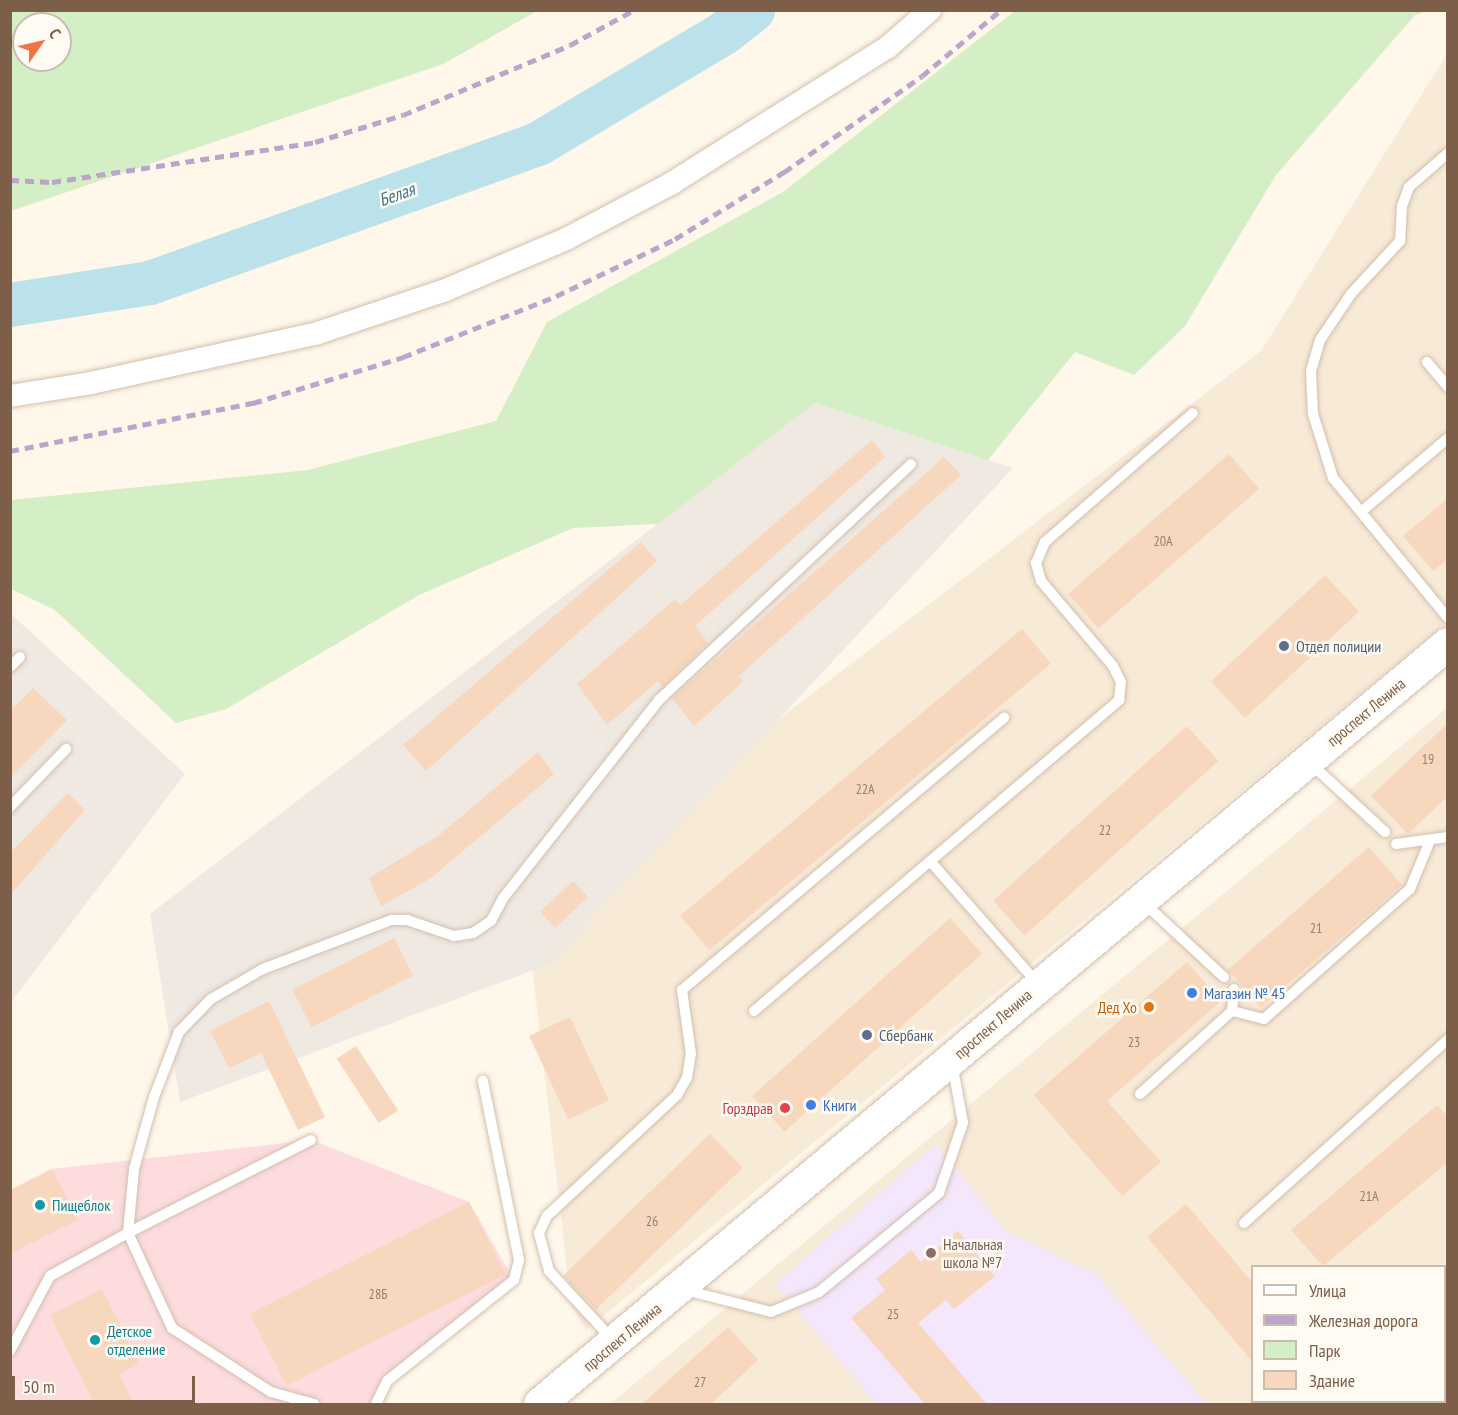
<!DOCTYPE html>
<html>
<head>
<meta charset="utf-8">
<style>
  body { margin:0 }
  #map { position:relative; width:1458px; height:1415px; overflow:hidden; background:#fef7ea; font-family:"PT Sans Narrow",sans-serif }
  div>[style] { position:absolute }
  [style*='--x'] { left:calc(var(--x)*1px); top:calc(var(--y)*1px); width:calc(var(--w)*1px); rotate:calc(var(--a)*1deg) }
  .residential>* { inset:0; background:#f7ead7 }
  .industrial>* { inset:0; background:#efe9e2 }
  .education>* { inset:0; background:#f4e6fb }
  .medical>* { inset:0; background:#fddcde }
  .green>* { inset:0; background:#d4eec5 }
  .river>* { height:44px; margin:-22px; padding:0 22px; transform-origin:22px; border-radius:22px; background:#bbe2eb }
  .building>* { inset:0; background:#f7d7be; transform-origin:0 0 }
  .roads { filter:drop-shadow(0 0 2px #d3bfad) drop-shadow(0 0 2px #d3bfad) }
  .service>* { height:10px; margin:-5px; padding:0 5px; transform-origin:5px; border-radius:5px; background:#fff }
  .minor>* { height:22px; margin:-11px; padding:0 11px; transform-origin:11px; border-radius:11px; background:#fff }
  .secondary>* { height:32px; margin:-16px; padding:0 16px; transform-origin:16px; border-radius:16px; background:#fff }
  .rail>* { height:4.5px; margin-top:-2.25px; transform-origin:0; background:repeating-linear-gradient(90deg,#bba5cb 0 9px,transparent 0 15px) }
  .dots>* { width:16px; height:16px; translate:-50% -50%; box-sizing:border-box; border:3px solid #fffaf2; border-radius:50% }
  span { translate:-50% -50%; white-space:nowrap; text-align:center; line-height:1.15; -webkit-text-stroke:5px #fffaf2; paint-order:stroke }
  .number-label { font-size:14px; color:#9c7c66 }
  .number-label span { -webkit-text-stroke-width:0 }
  .service-label { font-size:16px; color:#4e5e75 }
  .left { translate:0 -50%; text-align:left }
  .street-label { font-size:16px; color:#7d5e49 }
  .shop-label { font-size:16px; color:#366cbe }
  .food-label { font-size:16px; color:#c56008 }
  .right { translate:-100% -50%; text-align:right }
  .health-label { font-size:16px; color:#be3a42 }
  .culture-label { font-size:16px; color:#0d838f }
  .education-label { font-size:16px; color:#785e54 }
  .water-label { font-size:18px; color:#3d7b8b; font-style:italic }
  .frame { position:absolute; inset:0; border:12px solid #7d5e49; pointer-events:none }
  .legend { position:absolute; left:1251px; top:1265px; width:195px; height:138px; box-sizing:border-box; background:#fffaf2; border:2px solid #cbbcae; margin:0; padding:8px 10px; list-style:none; font-size:18px; color:#7d5e49 }
  .legend li { display:flex; align-items:center; gap:12px; height:30px }
  .legend b { width:30px; border:2px solid #cbbcae }
  .north { position:absolute; left:12px; top:12px; width:60px; height:60px; box-sizing:border-box; background:#fffaf2; border:2px solid #cbbcae; border-radius:50%; rotate:56deg; font-size:16px; font-weight:700; line-height:24px; text-align:center; color:#7d5e49 }
  .north::after { content:''; display:block; margin:auto; width:21px; height:27px; background:#f27244; clip-path:polygon(50% 0,100% 100%,50% 72%,0 100%) }
  .scale { position:absolute; left:12px; top:1376px; width:183px; height:27px; box-sizing:border-box; border:3px solid #7d5e49; border-top:0; padding-left:8px; font-size:18px; line-height:21px; white-space:nowrap; color:#7d5e49; -webkit-text-stroke:4px #fffaf2; paint-order:stroke }
</style>
</head>
<body>
<div id="map">
  <div class="residential">
    <div style="clip-path:polygon(1447px 54px,1447px 622px,586px 1330px,571px 1305px,526px 912px,1261px 351px)"></div>
    <div style="clip-path:polygon(evenodd,1447px 708px,1447px 1404px,610px 1404px,1447px 708px,1252px 1266px,1444px 1266px,1444px 1402px,1252px 1402px,1252px 1266px)"></div>
  </div>
  <div class="industrial">
    <div style="clip-path:polygon(815px 403px,1013px 468px,550px 964px,180px 1102px,150px 914px)"></div>
    <div style="clip-path:polygon(10px 613px,185px 774px,11px 1002px,10px 1002px)"></div>
  </div>
  <div class="education">
    <div style="clip-path:polygon(936px 1144px,1006px 1231px,1097px 1274px,1206px 1404px,876px 1404px,775px 1284px)"></div>
  </div>
  <div class="medical">
    <div style="clip-path:polygon(311px 1140px,469px 1202px,514px 1280px,387px 1380px,376px 1404px,11px 1404px,11px 1190px,52px 1169px)"></div>
  </div>
  <div class="green">
    <div style="clip-path:polygon(1016px 10px,1427px 11px,1415px 15px,1276px 175px,1185px 326px,1134px 375px,1075px 352px,988px 460px,815px 403px,658px 524px,573px 528px,419px 595px,226px 709px,176px 723px,55px 610px,11px 589px,11px 500px,308px 470px,496px 421px,547px 322px,783px 192px)"></div>
    <div style="clip-path:polygon(evenodd,10px 11px,11px 10px,537px 11px,443px 64px,11px 211px,10px 11px,24px 24px,60px 24px,60px 60px,24px 60px,24px 24px)"></div>
  </div>
  <div class="river">
    <div style="--x:10;--y:305;--w:142;--a:-8.9"></div>
    <div style="--x:150;--y:283;--w:412;--a:-19.7"></div>
    <div style="--x:538;--y:144;--w:217;--a:-30.8"></div>
    <div style="--x:724;--y:33;--w:37;--a:-38"></div>
  </div>
  <div class="building">
    <div style="clip-path:polygon(872px 440px,885px 457px,695px 626px,708px 643px,662px 687px,658px 681px,607px 725px,577px 684px,675px 599px,680px 605px)"></div>
    <div style="left:1229px;top:454px;width:46px;height:213px;rotate:49deg"></div>
    <div style="clip-path:polygon(944px 457px,961px 475px,739px 676px,743px 682px,694px 726px,672px 698px)"></div>
    <div style="clip-path:polygon(1448px 498px,1448px 559px,1433px 571px,1403px 536px)"></div>
    <div style="clip-path:polygon(641px 542px,657px 561px,426px 771px,403px 745px)"></div>
    <div style="left:1325px;top:575px;width:50px;height:156px;rotate:47deg"></div>
    <div style="left:1022px;top:629px;width:45px;height:446px;rotate:50deg"></div>
    <div style="clip-path:polygon(33px 688px,67px 720px,10px 778px,10px 711px)"></div>
    <div style="clip-path:polygon(1448px 723px,1448px 796px,1408px 834px,1371px 796px)"></div>
    <div style="left:1187px;top:726px;width:47px;height:261px;rotate:48deg"></div>
    <div style="clip-path:polygon(538px 752px,554px 774px,431px 878px,381px 906px,369px 878px,438px 836px)"></div>
    <div style="clip-path:polygon(68px 793px,85px 810px,10px 895px,10px 853px)"></div>
    <div style="left:1369px;top:847px;width:50px;height:187px;rotate:49deg"></div>
    <div style="left:573px;top:881px;width:22px;height:45px;rotate:47deg"></div>
    <div style="left:950px;top:918px;width:48px;height:266px;rotate:48deg"></div>
    <div style="left:394px;top:938px;width:42px;height:114px;rotate:63deg"></div>
    <div style="clip-path:polygon(1187px 962px,1221px 1001px,1107px 1101px,1161px 1162px,1122px 1196px,1034px 1095px)"></div>
    <div style="clip-path:polygon(269px 1001px,325px 1117px,298px 1130px,261px 1053px,229px 1068px,210px 1031px)"></div>
    <div style="left:570px;top:1017px;width:92px;height:45px;rotate:65deg"></div>
    <div style="left:356px;top:1046px;width:77px;height:23px;rotate:57deg"></div>
    <div style="clip-path:polygon(1437px 1105px,1448px 1117px,1448px 1162px,1323px 1266px,1291px 1230px)"></div>
    <div style="left:710px;top:1134px;width:47px;height:204px;rotate:46deg"></div>
    <div style="clip-path:polygon(52px 1169px,78px 1220px,10px 1254px,10px 1190px)"></div>
    <div style="left:469px;top:1202px;width:81px;height:246px;rotate:63deg"></div>
    <div style="clip-path:polygon(1186px 1204px,1252px 1282px,1252px 1361px,1147px 1237px)"></div>
    <div style="clip-path:polygon(958px 1231px,995px 1276px,954px 1309px,946px 1300px,918px 1323px,987px 1404px,925px 1404px,851px 1318px,885px 1290px,876px 1279px,911px 1250px,921px 1262px)"></div>
    <div style="clip-path:polygon(102px 1289px,139px 1364px,119px 1374px,134px 1404px,95px 1404px,50px 1315px)"></div>
    <div style="clip-path:polygon(728px 1327px,758px 1360px,711px 1404px,642px 1404px)"></div>
  </div>
  <div class="roads">
    <div class="service">
      <div style="--x:1448;--y:153;--w:52;--a:138.9"></div>
      <div style="--x:1409;--y:187;--w:20;--a:110"></div>
      <div style="--x:1402;--y:206;--w:35;--a:93"></div>
      <div style="--x:1400;--y:241;--w:72;--a:132.8"></div>
      <div style="--x:1351;--y:294;--w:55;--a:124"></div>
      <div style="--x:1320;--y:340;--w:33;--a:106"></div>
      <div style="--x:1311;--y:372;--w:42;--a:87.3"></div>
      <div style="--x:1313;--y:414;--w:67;--a:72.6"></div>
      <div style="--x:1333;--y:478;--w:181;--a:50.6"></div>
      <div style="--x:1427;--y:362;--w:33;--a:50"></div>
      <div style="--x:1362;--y:511;--w:113;--a:-40.3"></div>
      <div style="--x:10;--y:667;--w:14;--a:-45"></div>
      <div style="--x:1310;--y:763;--w:102;--a:42.6"></div>
      <div style="--x:10;--y:807;--w:81;--a:-46"></div>
      <div style="--x:1396;--y:844;--w:52;--a:-7.7"></div>
      <div style="--x:930;--y:861;--w:164;--a:48.7"></div>
      <div style="--x:1144;--y:903;--w:109;--a:42.8"></div>
      <div style="--x:754;--y:1011;--w:480;--a:-40.4"></div>
      <div style="--x:1119;--y:700;--w:18;--a:-84"></div>
      <div style="--x:1121;--y:682;--w:18;--a:-117"></div>
      <div style="--x:1113;--y:666;--w:111;--a:-130.3"></div>
      <div style="--x:1041;--y:581;--w:19;--a:-106"></div>
      <div style="--x:1036;--y:563;--w:23;--a:-67"></div>
      <div style="--x:1045;--y:542;--w:196;--a:-41.1"></div>
      <div style="--x:1232;--y:1011;--w:33;--a:14"></div>
      <div style="--x:1264;--y:1019;--w:195;--a:-41.7"></div>
      <div style="--x:1410;--y:889;--w:50;--a:-67.6"></div>
      <div style="--x:1140;--y:1094;--w:124;--a:-42.1"></div>
      <div style="--x:1232;--y:1011;--w:22;--a:-85"></div>
      <div style="--x:311;--y:1140;--w:205;--a:153.1"></div>
      <div style="--x:128;--y:1233;--w:105;--a:65.1"></div>
      <div style="--x:172;--y:1328;--w:118;--a:32.9"></div>
      <div style="--x:271;--y:1392;--w:45;--a:15.6"></div>
      <div style="--x:1244;--y:1223;--w:275;--a:-42"></div>
      <div style="--x:685;--y:1290;--w:89;--a:14.3"></div>
      <div style="--x:771;--y:1312;--w:52;--a:-22.6"></div>
      <div style="--x:819;--y:1292;--w:156;--a:-39.5"></div>
      <div style="--x:939;--y:1193;--w:74;--a:-71.1"></div>
      <div style="--x:963;--y:1123;--w:61;--a:-100.4"></div>
      <div style="--x:1444;--y:1304;--w:5;--a:-37"></div>
      <div style="--x:613;--y:1340;--w:94;--a:-132.8"></div>
      <div style="--x:549;--y:1271;--w:39;--a:-105"></div>
      <div style="--x:539;--y:1233;--w:19;--a:-65"></div>
      <div style="--x:547;--y:1216;--w:178;--a:-42.9"></div>
      <div style="--x:677;--y:1095;--w:20;--a:-60"></div>
      <div style="--x:687;--y:1078;--w:24;--a:-81"></div>
      <div style="--x:691;--y:1054;--w:65;--a:-98"></div>
      <div style="--x:682;--y:990;--w:422;--a:-40.2"></div>
      <div style="--x:10;--y:1351;--w:85;--a:-61.9"></div>
      <div style="--x:50;--y:1276;--w:89;--a:-28.9"></div>
      <div style="--x:128;--y:1233;--w:64;--a:-84.6"></div>
      <div style="--x:134;--y:1169;--w:75;--a:-74.5"></div>
      <div style="--x:154;--y:1097;--w:70;--a:-69"></div>
      <div style="--x:179;--y:1032;--w:46;--a:-45.9"></div>
      <div style="--x:211;--y:999;--w:60;--a:-30"></div>
      <div style="--x:263;--y:969;--w:137;--a:-20.9"></div>
      <div style="--x:391;--y:920;--w:16;--a:0"></div>
      <div style="--x:407;--y:920;--w:50;--a:18.8"></div>
      <div style="--x:454;--y:936;--w:19;--a:-9"></div>
      <div style="--x:473;--y:933;--w:22;--a:-34"></div>
      <div style="--x:491;--y:921;--w:27;--a:-62"></div>
      <div style="--x:504;--y:897;--w:251;--a:-51.8"></div>
      <div style="--x:659;--y:700;--w:345;--a:-43.1"></div>
      <div style="--x:376;--y:1404;--w:25;--a:-64"></div>
      <div style="--x:387;--y:1381;--w:162;--a:-38.5"></div>
      <div style="--x:514;--y:1280;--w:21;--a:-76"></div>
      <div style="--x:519;--y:1260;--w:183;--a:-101.4"></div>
    </div>
    <div class="minor">
      <div style="--x:10;--y:396;--w:82;--a:-9.1"></div>
      <div style="--x:91;--y:383;--w:232;--a:-12.4"></div>
      <div style="--x:318;--y:333;--w:132;--a:-18.6"></div>
      <div style="--x:443;--y:291;--w:134;--a:-22.9"></div>
      <div style="--x:566;--y:239;--w:120;--a:-27.8"></div>
      <div style="--x:672;--y:183;--w:255;--a:-32.2"></div>
      <div style="--x:888;--y:47;--w:56;--a:-41.4"></div>
    </div>
    <div class="secondary">
      <div style="--x:540;--y:1404;--w:1184;--a:-39.93"></div>
    </div>
  </div>
  <div class="rail">
    <div style="--x:10;--y:180;--w:42;--a:2.7"></div>
    <div style="--x:52;--y:182;--w:266;--a:-8.6"></div>
    <div style="--x:315;--y:142;--w:92;--a:-17.1"></div>
    <div style="--x:403;--y:115;--w:181;--a:-22.7"></div>
    <div style="--x:570;--y:45;--w:73;--a:-28.7"></div>
    <div style="--x:10;--y:451;--w:248;--a:-11.2"></div>
    <div style="--x:253;--y:403;--w:157;--a:-17"></div>
    <div style="--x:403;--y:357;--w:165;--a:-21.7"></div>
    <div style="--x:556;--y:296;--w:132;--a:-25.6"></div>
    <div style="--x:675;--y:239;--w:128;--a:-31.6"></div>
    <div style="--x:784;--y:172;--w:168;--a:-34.8"></div>
    <div style="--x:922;--y:76;--w:103;--a:-39.9"></div>
  </div>
  <div class="dots">
    <div style="left:1284px;top:646px;background:#5c6f8a"></div>
    <div style="left:1192px;top:993px;background:#3f7fe0"></div>
    <div style="left:1149px;top:1007px;background:#e8710a"></div>
    <div style="left:867px;top:1035px;background:#5c6f8a"></div>
    <div style="left:811px;top:1105px;background:#3f7fe0"></div>
    <div style="left:785px;top:1108px;background:#e0444e"></div>
    <div style="left:40px;top:1205px;background:#0f9aa8"></div>
    <div style="left:931px;top:1253px;background:#8d6e63"></div>
    <div style="left:95px;top:1340px;background:#0f9aa8"></div>
  </div>
  <div class="number-label">
    <span style="left:1163px;top:541px">20А</span>
    <span style="left:1428px;top:759px">19</span>
    <span style="left:865px;top:789px">22А</span>
    <span style="left:1105px;top:830px">22</span>
    <span style="left:1316px;top:928px">21</span>
    <span style="left:1134px;top:1042px">23</span>
    <span style="left:1369px;top:1196px">21А</span>
    <span style="left:652px;top:1221px">26</span>
    <span style="left:378px;top:1294px">28Б</span>
    <span style="left:893px;top:1314px">25</span>
    <span style="left:700px;top:1382px">27</span>
  </div>
  <div class="service-label">
    <span class="left" style="left:1296px;top:646px">Отдел полиции</span>
    <span class="left" style="left:879px;top:1035px">Сбербанк</span>
  </div>
  <div class="street-label">
    <span style="left:1366px;top:712px;rotate:-40deg">проспект Ленина</span>
    <span style="left:993px;top:1024px;rotate:-41deg">проспект Ленина</span>
    <span style="left:622px;top:1337px;rotate:-40deg">проспект Ленина</span>
  </div>
  <div class="shop-label">
    <span class="left" style="left:1204px;top:993px">Магазин № 45</span>
    <span class="left" style="left:823px;top:1105px">Книги</span>
  </div>
  <div class="food-label">
    <span class="right" style="left:1137px;top:1007px">Дед Хо</span>
  </div>
  <div class="health-label">
    <span class="right" style="left:773px;top:1108px">Горздрав</span>
  </div>
  <div class="culture-label">
    <span class="left" style="left:52px;top:1205px">Пищеблок</span>
    <span class="left" style="left:107px;top:1340px">Детское<br>отделение</span>
  </div>
  <div class="education-label">
    <span class="left" style="left:943px;top:1253px">Начальная<br>школа №7</span>
  </div>
  <div class="water-label">
    <span style="left:397px;top:195px;rotate:-20deg">Белая</span>
  </div>
  <div class="frame"></div>
  <ul class="legend">
  <li><b style="height:8px;background:#fff"></b>Улица</li>
  <li><b style="height:8px;background:#bba5cb"></b>Железная дорога</li>
  <li><b style="height:16px;background:#d4eec5"></b>Парк</li>
  <li><b style="height:16px;background:#f7d7be"></b>Здание</li>
  </ul>
  <div class="north">С</div>
  <div class="scale">50 m</div>
</div>
</body>
</html>
